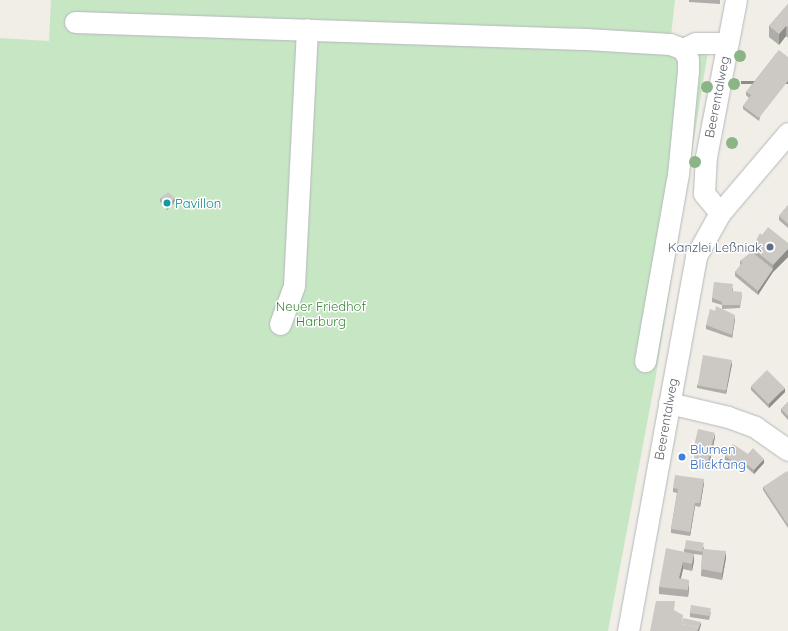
<!DOCTYPE html>
<html>
<head>
<meta charset="utf-8">
<style>
  body { margin:0 }
  #map { position:relative; width:788px; height:631px; overflow:hidden; background:#f0eee7; font-family:Quicksand,sans-serif }
  div>[style] { position:absolute }
  [style*='--x'] { left:calc(var(--x)*1px); top:calc(var(--y)*1px); width:calc(var(--w)*1px); rotate:calc(var(--a)*1deg) }
  .green>* { inset:0; background:#c7e7c4 }
  .roads { filter:drop-shadow(0 0 1px #b4b8bb) drop-shadow(0 0 1px #b4b8bb) }
  .minor>* { height:21px; margin:-10.5px; padding:0 10.5px; transform-origin:10.5px; border-radius:10.5px; background:#fff }
  .trees>* { width:12px; height:12px; margin:-6px; border-radius:50%; background:#8bb586 }
  .wall>* { inset:0; background:#afada9 }
  .shaded-wall>* { inset:0; background:#8f8d89; transform-origin:0 0 }
  .building>* { inset:0; background:#ccc9c4; transform-origin:0 0 }
  .dots>* { width:11px; height:11px; translate:-50% -50%; box-sizing:border-box; border:2px solid #fff; border-radius:50% }
  span { translate:-50% -50%; white-space:nowrap; text-align:center; line-height:1.15; -webkit-text-stroke:3px #fff; paint-order:stroke }
  .street-label { font-size:13px; color:#5e6367 }
  .culture-label { font-size:13px; color:#0d838f }
  .left { translate:0 -50%; text-align:left }
  .service-label { font-size:13px; color:#4e5e75 }
  .right { translate:-100% -50%; text-align:right }
  .park-label { font-size:13px; color:#388636 }
  .shop-label { font-size:13px; color:#366cbe }
</style>
</head>
<body>
<div id="map">
  <div class="green">
    <div style="clip-path:polygon(51px 0,675px 0,671px 36px,710px 39px,655px 381px,608px 631px,0 631px,0 38px,49px 41px)"></div>
  </div>
  <div class="roads">
    <div class="minor">
      <div style="--x:75;--y:22;--w:511;--a:1.91"></div>
      <div style="--x:586;--y:39;--w:84;--a:3.4"></div>
      <div style="--x:670;--y:44;--w:14;--a:21"></div>
      <div style="--x:683;--y:49;--w:11;--a:63"></div>
      <div style="--x:688;--y:59;--w:12;--a:90"></div>
      <div style="--x:688;--y:71;--w:103;--a:95.5"></div>
      <div style="--x:678;--y:174;--w:190;--a:100"></div>
      <div style="--x:683;--y:49;--w:14;--a:-25"></div>
      <div style="--x:696;--y:43;--w:31;--a:0"></div>
      <div style="--x:720;--y:213;--w:26;--a:-129"></div>
      <div style="--x:704;--y:193;--w:36;--a:-87"></div>
      <div style="--x:706;--y:157;--w:160;--a:-79.2"></div>
      <div style="--x:280;--y:324;--w:40;--a:-69.8"></div>
      <div style="--x:294;--y:286;--w:257;--a:-87.1"></div>
      <div style="--x:669;--y:403;--w:61;--a:13.3"></div>
      <div style="--x:728;--y:417;--w:29;--a:20"></div>
      <div style="--x:755;--y:427;--w:40;--a:34.9"></div>
      <div style="--x:628;--y:631;--w:381;--a:-79.7"></div>
      <div style="--x:696;--y:256;--w:49;--a:-60.8"></div>
      <div style="--x:720;--y:213;--w:105;--a:-49.6"></div>
    </div>
  </div>
  <div class="trees">
    <div style="left:740px;top:56px"></div>
    <div style="left:734px;top:84px"></div>
    <div style="left:707px;top:87px"></div>
    <div style="left:732px;top:143px"></div>
    <div style="left:695px;top:162px"></div>
  </div>
  <div class="wall">
    <div style="clip-path:polygon(689px 0,720px 0,720px 4px,689px 2px)"></div>
    <div style="clip-path:polygon(788px 4px,788px 38px,786px 36px,779px 45px,769px 37px,769px 26px)"></div>
    <div style="clip-path:polygon(779px 50px,759px 121px,743px 109px,743px 106px,749px 98px,746px 95px,746px 92px)"></div>
    <div style="clip-path:polygon(160px 198px,175px 202px,167px 210px,160px 202px)"></div>
    <div style="clip-path:polygon(788px 205px,788px 228px,779px 220px,779px 216px)"></div>
    <div style="clip-path:polygon(762px 235px,788px 243px,788px 257px,773px 272px,758px 295px,735px 276px,735px 272px,740px 266px,740px 261px,752px 252px,752px 248px)"></div>
    <div style="clip-path:polygon(733px 288px,733px 291px,742px 295px,740px 308px,722px 309px,722px 305px,712px 302px,712px 298px)"></div>
    <div style="clip-path:polygon(735px 319px,732px 338px,706px 329px,706px 325px)"></div>
    <div style="clip-path:polygon(732px 364px,726px 394px,697px 388px,697px 385px)"></div>
    <div style="clip-path:polygon(751px 386px,785px 392px,769px 408px,751px 390px)"></div>
    <div style="clip-path:polygon(788px 402px,788px 420px,781px 412px,781px 409px)"></div>
    <div style="clip-path:polygon(715px 437px,708px 470px,691px 466px,691px 462px)"></div>
    <div style="clip-path:polygon(748px 454px,764px 463px,754px 474px,746px 467px,743px 472px,725px 460px,725px 456px)"></div>
    <div style="clip-path:polygon(788px 472px,788px 528px,763px 490px,763px 487px)"></div>
    <div style="clip-path:polygon(704px 483px,700px 507px,695px 506px,690px 536px,671px 533px,671px 529px,677px 493px,673px 492px,673px 488px)"></div>
    <div style="clip-path:polygon(704px 547px,704px 549px,726px 558px,722px 580px,701px 576px,702px 555px,694px 554px,694px 561px,692px 571px,683px 569px,681px 578px,689px 587px,688px 597px,659px 594px,659px 587px,684px 552px,684px 549px)"></div>
    <div style="clip-path:polygon(711px 612px,709px 620px,690px 617px,690px 613px)"></div>
  </div>
  <div class="shaded-wall">
    <div style="clip-path:polygon(786px 26px,786px 36px,779px 45px,779px 34px)"></div>
    <div style="left:788px;top:81px;width:3px;height:47px;rotate:90deg"></div>
    <div style="clip-path:polygon(175px 198px,175px 202px,167px 210px,167px 206px)"></div>
    <div style="clip-path:polygon(788px 249px,788px 257px,773px 272px,758px 295px,758px 291px,773px 269px,773px 265px)"></div>
    <div style="clip-path:polygon(735px 315px,735px 319px,732px 338px,732px 335px)"></div>
    <div style="clip-path:polygon(732px 360px,732px 364px,726px 394px,726px 390px)"></div>
    <div style="clip-path:polygon(785px 388px,785px 392px,769px 408px,769px 404px)"></div>
    <div style="clip-path:polygon(715px 433px,715px 437px,708px 470px,708px 466px)"></div>
    <div style="clip-path:polygon(764px 459px,764px 463px,754px 474px,754px 470px)"></div>
    <div style="clip-path:polygon(746px 464px,746px 467px,743px 472px,743px 469px)"></div>
    <div style="clip-path:polygon(704px 479px,704px 483px,700px 507px,700px 503px)"></div>
    <div style="clip-path:polygon(695px 503px,695px 506px,690px 536px,690px 532px)"></div>
    <div style="clip-path:polygon(726px 551px,726px 558px,722px 580px,722px 573px)"></div>
    <div style="clip-path:polygon(694px 554px,694px 561px,692px 571px,692px 564px)"></div>
    <div style="clip-path:polygon(683px 562px,683px 569px,679px 585px,679px 578px)"></div>
    <div style="clip-path:polygon(689px 580px,689px 587px,688px 597px,688px 590px)"></div>
    <div style="clip-path:polygon(701px 622px,701px 625px,699px 631px,697px 631px)"></div>
  </div>
  <div class="building">
    <div style="clip-path:polygon(788px 4px,788px 27px,786px 26px,779px 34px,769px 26px)"></div>
    <div style="clip-path:polygon(779px 50px,788px 57px,788px 81px,759px 118px,743px 106px,751px 95px,746px 92px)"></div>
    <div style="clip-path:polygon(168px 192px,175px 198px,167px 206px,160px 198px)"></div>
    <div style="clip-path:polygon(788px 205px,788px 224px,779px 216px)"></div>
    <div style="clip-path:polygon(768px 227px,788px 243px,788px 249px,773px 265px,752px 248px,760px 233px,762px 235px)"></div>
    <div style="clip-path:polygon(752px 252px,773px 269px,758px 291px,735px 272px,742px 263px,740px 261px)"></div>
    <div style="clip-path:polygon(714px 282px,733px 284px,732px 291px,742px 292px,740px 305px,722px 305px,722px 302px,712px 298px)"></div>
    <div style="clip-path:polygon(716px 306px,735px 315px,732px 335px,706px 325px,710px 309px,715px 311px)"></div>
    <div style="left:703px;top:355px;width:29px;height:31px;rotate:10deg"></div>
    <div style="left:767px;top:370px;width:25px;height:23px;rotate:45deg"></div>
    <div style="clip-path:polygon(788px 402px,788px 416px,781px 409px)"></div>
    <div style="left:698px;top:429px;width:17px;height:34px;rotate:13deg"></div>
    <div style="clip-path:polygon(733px 444px,748px 454px,753px 448px,764px 459px,754px 470px,746px 464px,743px 469px,725px 456px)"></div>
    <div style="clip-path:polygon(787px 471px,788px 472px,788px 525px,763px 487px)"></div>
    <div style="clip-path:polygon(675px 475px,704px 479px,700px 503px,695px 503px,690px 532px,671px 529px,678px 489px,673px 488px)"></div>
    <div style="left:686px;top:540px;width:18px;height:9px;rotate:9deg"></div>
    <div style="clip-path:polygon(666px 548px,694px 554px,692px 564px,683px 562px,679px 578px,689px 580px,688px 590px,659px 587px)"></div>
    <div style="clip-path:polygon(703px 549px,726px 551px,722px 573px,701px 569px)"></div>
    <div style="clip-path:polygon(656px 601px,675px 601px,674px 610px,683px 615px,682px 624px,698px 627px,697px 631px,650px 631px)"></div>
    <div style="left:691px;top:605px;width:20px;height:8px;rotate:9deg"></div>
    <div style="clip-path:polygon(683px 618px,701px 622px,698px 630px,698px 627px,682px 624px)"></div>
  </div>
  <div class="dots">
    <div style="left:167px;top:203px;background:#0f9aa8"></div>
    <div style="left:770px;top:247px;background:#5c6f8a"></div>
    <div style="left:682px;top:457px;background:#3f7fe0"></div>
  </div>
  <div class="street-label">
    <span style="left:717px;top:97px;rotate:-79deg">Beerentalweg</span>
    <span style="left:666px;top:419px;rotate:-80deg">Beerentalweg</span>
  </div>
  <div class="culture-label">
    <span class="left" style="left:175px;top:203px">Pavillon</span>
  </div>
  <div class="service-label">
    <span class="right" style="left:762px;top:247px">Kanzlei Leßniak</span>
  </div>
  <div class="park-label">
    <span style="left:321px;top:314px">Neuer Friedhof<br>Harburg</span>
  </div>
  <div class="shop-label">
    <span class="left" style="left:690px;top:457px">Blumen<br>Blickfang</span>
  </div>
</div>
</body>
</html>
